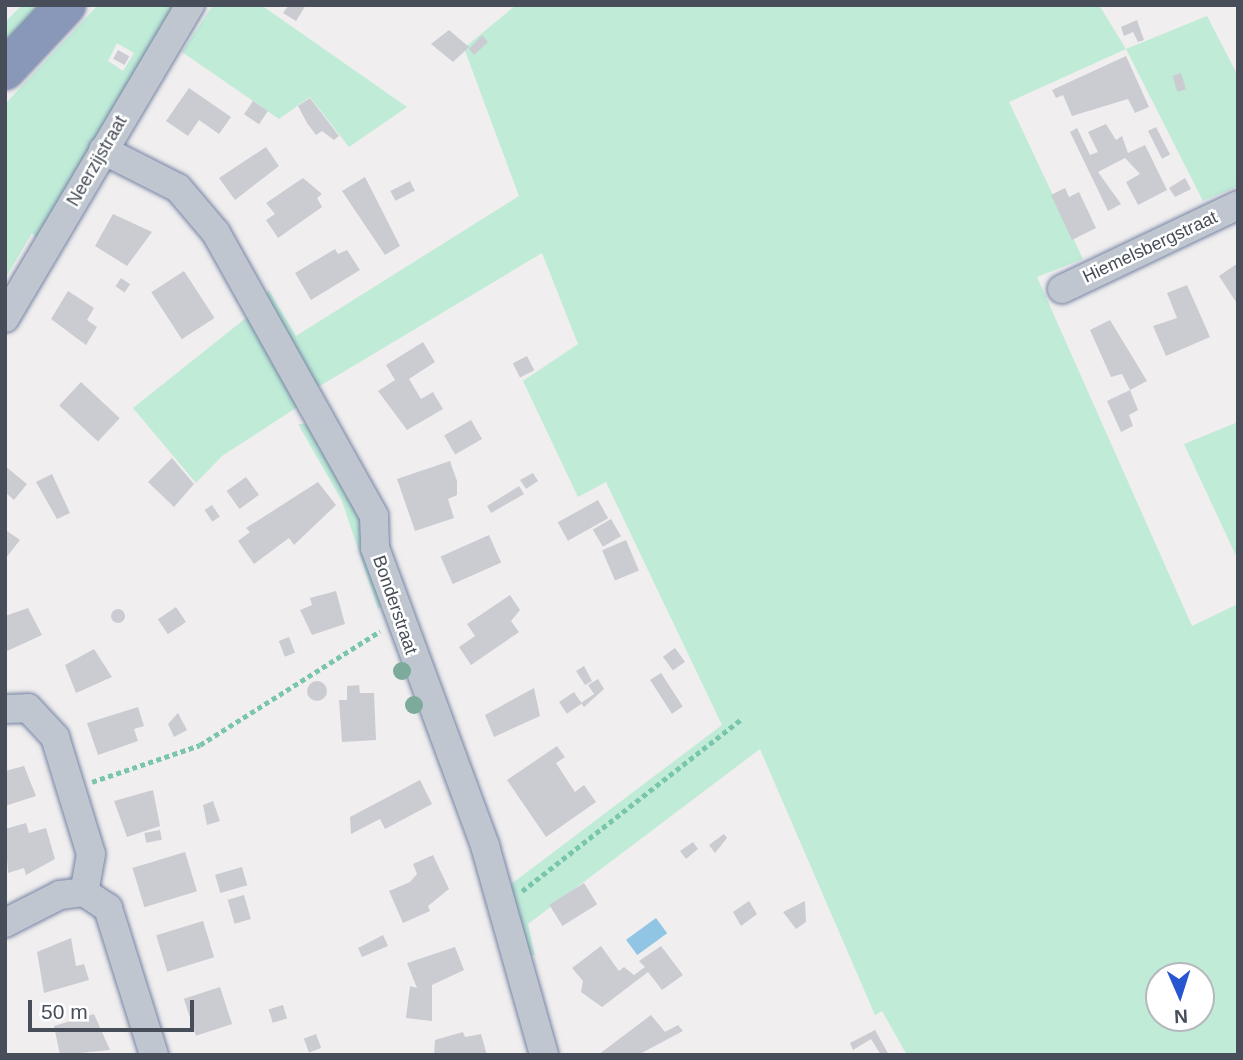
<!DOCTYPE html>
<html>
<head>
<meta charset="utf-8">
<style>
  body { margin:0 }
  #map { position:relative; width:1243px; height:1060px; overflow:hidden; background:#f0eeee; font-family:Helvetica,sans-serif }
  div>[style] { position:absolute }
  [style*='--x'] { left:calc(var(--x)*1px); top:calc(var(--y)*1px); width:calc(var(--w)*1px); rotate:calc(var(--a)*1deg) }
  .green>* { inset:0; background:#bfebd7 }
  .water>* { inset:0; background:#90c5e4; transform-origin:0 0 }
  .building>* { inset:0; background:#cbccd2; transform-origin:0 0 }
  .round { border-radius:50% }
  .path>* { height:4.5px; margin-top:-2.25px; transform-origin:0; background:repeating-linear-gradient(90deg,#7ac6ad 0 5px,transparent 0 8.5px) }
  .roads { filter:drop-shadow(0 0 2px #7583a4) drop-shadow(0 0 2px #7583a4) }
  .minor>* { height:28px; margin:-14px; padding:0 14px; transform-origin:14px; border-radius:14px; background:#bfc6cf }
  .highway>* { height:38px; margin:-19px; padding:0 19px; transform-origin:19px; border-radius:19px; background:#8998b9 }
  .trees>* { width:18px; height:18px; margin:-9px; border-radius:50%; background:#7cab9c }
  span { translate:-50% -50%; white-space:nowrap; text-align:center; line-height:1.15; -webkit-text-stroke:5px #fff; paint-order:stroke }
  .street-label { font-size:18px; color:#474e59 }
  .frame { position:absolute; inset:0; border:7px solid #474e59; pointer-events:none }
  .north { position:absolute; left:1145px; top:962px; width:70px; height:70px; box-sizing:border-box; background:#fff; border:2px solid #b5b8bd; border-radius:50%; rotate:177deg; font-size:19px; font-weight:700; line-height:28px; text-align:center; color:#474e59 }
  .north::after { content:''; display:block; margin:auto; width:24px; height:32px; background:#2855d0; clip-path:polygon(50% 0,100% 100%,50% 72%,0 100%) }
  .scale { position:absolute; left:28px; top:1000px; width:166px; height:32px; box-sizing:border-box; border:4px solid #474e59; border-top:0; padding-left:9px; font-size:21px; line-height:24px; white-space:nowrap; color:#474e59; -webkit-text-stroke:5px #fff; paint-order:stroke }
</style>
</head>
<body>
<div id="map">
  <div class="green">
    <div style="clip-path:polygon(22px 5px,44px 5px,5px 48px,5px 22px)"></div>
    <div style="clip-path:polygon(evenodd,98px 5px,175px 5px,38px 240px,32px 233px,5px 279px,5px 104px,98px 5px,117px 43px,134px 53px,123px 71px,108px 61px,117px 43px)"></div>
    <div style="clip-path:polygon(213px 5px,261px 5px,407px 107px,349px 147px,310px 97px,279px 119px,182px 52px)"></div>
    <div style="clip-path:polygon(evenodd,516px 5px,1099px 5px,1126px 49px,1207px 16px,1238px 76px,1238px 186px,1203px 201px,1126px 49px,1009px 102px,1083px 259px,1037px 277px,1192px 626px,1238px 604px,1238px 1055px,907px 1055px,882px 1011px,875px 1015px,760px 749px,528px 924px,535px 955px,525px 955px,506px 888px,722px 725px,606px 482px,578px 497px,523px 381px,578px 344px,542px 253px,313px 390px,263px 299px,269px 290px,296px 336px,519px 196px,464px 48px,516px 5px,1159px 976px,1201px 976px,1201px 1018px,1159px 1018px,1159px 976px)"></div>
    <div style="clip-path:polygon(251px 314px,302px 404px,222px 456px,196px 483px,133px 408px)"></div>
    <div style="clip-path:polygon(1238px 422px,1238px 560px,1184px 444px)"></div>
    <div style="clip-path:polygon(298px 424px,313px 424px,357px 504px,385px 604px,378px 609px,342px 501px)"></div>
  </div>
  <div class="water">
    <div style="left:656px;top:918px;width:19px;height:37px;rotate:54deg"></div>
  </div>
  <div class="building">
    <div style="clip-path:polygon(289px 5px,306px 5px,296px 21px,283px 13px)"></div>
    <div style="clip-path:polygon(1137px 20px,1144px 40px,1138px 42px,1133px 32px,1124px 36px,1121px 27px)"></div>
    <div style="clip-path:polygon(449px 30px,469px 47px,453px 62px,431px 44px)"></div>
    <div style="clip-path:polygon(482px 35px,488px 42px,474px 55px,469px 49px)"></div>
    <div style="left:118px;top:50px;width:13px;height:10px;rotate:29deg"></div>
    <div style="clip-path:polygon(1126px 56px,1149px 107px,1135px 113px,1128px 99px,1072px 116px,1063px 95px,1056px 98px,1052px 90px)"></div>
    <div style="left:1181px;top:73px;width:17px;height:9px;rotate:73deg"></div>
    <div style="clip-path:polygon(189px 88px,231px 117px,219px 134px,199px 120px,188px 136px,166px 121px)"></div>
    <div style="clip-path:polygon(310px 98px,339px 136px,334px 140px,322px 131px,316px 135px,307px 123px,298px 106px)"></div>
    <div style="left:253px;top:101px;width:18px;height:16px;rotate:34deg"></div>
    <div style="clip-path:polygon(1106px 124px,1116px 140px,1122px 136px,1128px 153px,1145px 145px,1167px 190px,1138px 205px,1126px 182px,1140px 174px,1125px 158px,1098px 172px,1121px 204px,1108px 211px,1070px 132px,1077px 128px,1090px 155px,1098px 152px,1088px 132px)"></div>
    <div style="left:1156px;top:127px;width:31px;height:9px;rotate:63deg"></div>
    <div style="clip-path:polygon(266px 147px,279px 166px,235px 200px,219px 178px)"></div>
    <div style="clip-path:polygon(365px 177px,400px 246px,385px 255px,342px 191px)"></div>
    <div style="clip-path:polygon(303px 178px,322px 194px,317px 198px,322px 207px,278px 238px,266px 220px,275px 214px,266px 203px)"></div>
    <div style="clip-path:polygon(1185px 178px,1191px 189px,1175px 197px,1169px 188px)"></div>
    <div style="left:410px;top:181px;width:11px;height:22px;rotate:63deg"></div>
    <div style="clip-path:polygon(1065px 188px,1069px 197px,1079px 192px,1096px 228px,1072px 240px,1051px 195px)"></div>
    <div style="clip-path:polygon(113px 214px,152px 232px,127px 266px,95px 246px)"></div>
    <div style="clip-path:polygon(335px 249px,338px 254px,347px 250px,360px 270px,311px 300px,295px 273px)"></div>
    <div style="clip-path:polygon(1238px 263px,1238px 305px,1219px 276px)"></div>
    <div style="left:184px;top:271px;width:56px;height:39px;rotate:57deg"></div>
    <div style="left:121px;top:278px;width:11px;height:10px;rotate:34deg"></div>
    <div style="clip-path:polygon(1187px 285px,1210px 337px,1166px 356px,1153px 326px,1177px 318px,1167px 293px)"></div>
    <div style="clip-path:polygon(68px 291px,94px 308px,87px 320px,97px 327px,86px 345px,51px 319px)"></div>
    <div style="clip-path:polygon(1110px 320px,1147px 381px,1130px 390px,1138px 410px,1129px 415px,1133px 426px,1121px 432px,1107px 401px,1130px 390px,1122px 374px,1111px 377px,1090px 330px)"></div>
    <div style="clip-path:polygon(423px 342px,435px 362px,409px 379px,421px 399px,433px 392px,443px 409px,407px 430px,378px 391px,395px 380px,386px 365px)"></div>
    <div style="left:527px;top:356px;width:16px;height:16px;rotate:63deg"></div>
    <div style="left:81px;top:382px;width:53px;height:32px;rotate:43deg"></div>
    <div style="left:471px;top:420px;width:22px;height:31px;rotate:60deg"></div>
    <div style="clip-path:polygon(172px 458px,194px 484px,174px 507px,148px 482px)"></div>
    <div style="clip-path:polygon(450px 461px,457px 481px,457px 495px,448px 499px,454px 518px,415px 531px,397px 479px)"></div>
    <div style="clip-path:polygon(5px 466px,27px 484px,14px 500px,5px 492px)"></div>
    <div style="clip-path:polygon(533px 473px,538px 481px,526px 489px,520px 480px)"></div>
    <div style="clip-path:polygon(52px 474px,70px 513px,57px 519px,36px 482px)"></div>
    <div style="left:246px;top:477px;width:22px;height:24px;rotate:54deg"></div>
    <div style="clip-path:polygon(318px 482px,336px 505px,294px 545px,289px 538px,254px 564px,238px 541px,250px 532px,246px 528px)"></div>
    <div style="clip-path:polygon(519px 486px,524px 494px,491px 513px,487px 506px)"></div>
    <div style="left:598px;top:500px;width:21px;height:46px;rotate:61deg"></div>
    <div style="left:212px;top:505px;width:14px;height:9px;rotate:56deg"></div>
    <div style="left:611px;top:519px;width:20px;height:21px;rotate:60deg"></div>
    <div style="clip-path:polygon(7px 531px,20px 540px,5px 559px,5px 533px)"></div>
    <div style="left:489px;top:535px;width:30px;height:53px;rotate:66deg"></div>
    <div style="left:626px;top:540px;width:33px;height:26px;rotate:67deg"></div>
    <div style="clip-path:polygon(336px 591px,345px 624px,312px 635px,300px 610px,312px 605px,310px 598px)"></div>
    <div style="clip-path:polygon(510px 595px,520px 610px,511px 621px,519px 632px,471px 665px,459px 647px,475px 636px,467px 624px)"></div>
    <div style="left:176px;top:607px;width:18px;height:22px;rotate:56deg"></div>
    <div style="clip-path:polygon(28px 608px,42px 635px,5px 652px,5px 616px)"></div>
    <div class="round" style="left:111px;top:609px;width:14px;height:14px"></div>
    <div style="left:289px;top:637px;width:17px;height:11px;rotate:69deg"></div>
    <div style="left:675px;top:648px;width:17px;height:15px;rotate:54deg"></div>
    <div style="clip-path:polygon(94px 649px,112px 677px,76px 693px,65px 665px)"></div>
    <div style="clip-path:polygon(584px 666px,592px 681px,585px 685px,576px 671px)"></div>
    <div style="left:661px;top:673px;width:40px;height:13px;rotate:57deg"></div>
    <div style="clip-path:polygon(598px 679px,604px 689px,584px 707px,581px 703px,594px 694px,588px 685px)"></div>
    <div class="round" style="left:307px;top:681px;width:20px;height:20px"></div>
    <div style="clip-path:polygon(359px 685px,360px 693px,374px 693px,376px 740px,342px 742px,339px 700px,347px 700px,347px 686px)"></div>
    <div style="clip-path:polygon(534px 688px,540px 716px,494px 737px,485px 715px)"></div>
    <div style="left:574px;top:692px;width:14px;height:18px;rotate:56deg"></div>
    <div style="clip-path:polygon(138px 707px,144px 726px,134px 729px,138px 741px,98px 755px,87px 723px)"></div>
    <div style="clip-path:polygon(178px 713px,187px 730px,174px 737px,168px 724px)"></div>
    <div style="clip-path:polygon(557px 746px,565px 757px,556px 763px,575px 792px,584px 785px,596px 802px,546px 837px,507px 780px)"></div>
    <div style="clip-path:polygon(24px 766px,36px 796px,5px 806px,5px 771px)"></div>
    <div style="clip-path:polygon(420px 780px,432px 804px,385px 829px,380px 819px,351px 834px,350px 817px)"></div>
    <div style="clip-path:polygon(153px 790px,160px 826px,127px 837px,114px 801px)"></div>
    <div style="clip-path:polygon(213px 801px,220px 821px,207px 825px,203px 805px)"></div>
    <div style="clip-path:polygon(26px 823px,29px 833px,46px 828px,55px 859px,26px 875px,24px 868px,8px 873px,5px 829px)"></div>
    <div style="left:160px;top:830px;width:10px;height:16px;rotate:79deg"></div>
    <div style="clip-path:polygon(724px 834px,727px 838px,715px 853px,709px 845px)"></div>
    <div style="clip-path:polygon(693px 842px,698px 849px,686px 859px,680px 851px)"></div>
    <div style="left:185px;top:852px;width:41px;height:55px;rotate:73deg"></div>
    <div style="clip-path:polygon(433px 855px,449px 889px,428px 906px,430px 911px,403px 923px,389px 891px,410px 882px,417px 874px,413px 864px)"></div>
    <div style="left:242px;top:867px;width:19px;height:28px;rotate:74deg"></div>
    <div style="left:584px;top:883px;width:25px;height:41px;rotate:58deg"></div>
    <div style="left:244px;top:895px;width:25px;height:17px;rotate:74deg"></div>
    <div style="clip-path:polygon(749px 901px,757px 914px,741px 926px,733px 912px)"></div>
    <div style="clip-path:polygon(805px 901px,806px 922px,796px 929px,783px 912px)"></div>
    <div style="left:203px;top:921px;width:38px;height:49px;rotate:73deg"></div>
    <div style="clip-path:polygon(383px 935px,388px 946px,362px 957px,358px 948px)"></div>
    <div style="clip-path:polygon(71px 938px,76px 966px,84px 964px,89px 980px,44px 993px,37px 952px)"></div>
    <div style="clip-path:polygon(601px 946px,619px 971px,624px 967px,634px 975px,645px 967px,639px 961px,661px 946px,683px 975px,662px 990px,648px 972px,602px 1007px,581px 992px,583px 981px,572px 968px)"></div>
    <div style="clip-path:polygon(455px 947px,464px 970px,432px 985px,432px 1021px,406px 1018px,410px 986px,417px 988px,407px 963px)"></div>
    <div style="left:220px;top:987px;width:39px;height:38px;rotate:72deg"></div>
    <div style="left:283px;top:1005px;width:14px;height:15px;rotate:73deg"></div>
    <div style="clip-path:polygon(94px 1014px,110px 1050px,60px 1055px,54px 1026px)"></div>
    <div style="clip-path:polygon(651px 1015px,665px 1032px,678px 1025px,683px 1031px,638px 1055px,598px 1055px)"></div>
    <div style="clip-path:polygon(875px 1030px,889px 1055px,881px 1055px,871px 1039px,853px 1050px,850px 1043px)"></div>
    <div style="clip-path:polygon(463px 1032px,465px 1037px,481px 1034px,487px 1055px,434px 1055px,435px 1040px)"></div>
    <div style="left:316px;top:1034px;width:15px;height:13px;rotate:70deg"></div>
  </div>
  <div class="path">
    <div style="--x:92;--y:782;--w:114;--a:-18.9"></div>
    <div style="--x:200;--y:745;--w:213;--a:-32.3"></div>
    <div style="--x:522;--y:891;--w:278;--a:-38.1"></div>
  </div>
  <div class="roads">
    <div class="minor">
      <div style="--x:103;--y:150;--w:84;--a:26.9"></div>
      <div style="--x:178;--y:188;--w:59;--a:49.8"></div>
      <div style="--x:216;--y:233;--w:324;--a:60.8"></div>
      <div style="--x:374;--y:516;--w:32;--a:88"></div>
      <div style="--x:375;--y:548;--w:318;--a:69.7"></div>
      <div style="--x:485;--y:846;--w:217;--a:74.2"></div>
      <div style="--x:1062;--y:289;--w:195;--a:-25.5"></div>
      <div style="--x:5;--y:318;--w:364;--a:-59.4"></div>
      <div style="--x:5;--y:709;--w:23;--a:-2"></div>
      <div style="--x:28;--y:708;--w:40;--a:47"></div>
      <div style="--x:55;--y:737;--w:122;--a:72.9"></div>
      <div style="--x:91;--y:854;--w:39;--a:100"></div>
      <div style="--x:5;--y:923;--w:62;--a:-27"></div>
      <div style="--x:60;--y:895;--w:24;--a:-7"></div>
      <div style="--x:84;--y:892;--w:29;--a:34"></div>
      <div style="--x:108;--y:908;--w:154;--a:72.6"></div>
    </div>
    <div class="highway">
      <div style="--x:5;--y:70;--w:89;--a:-46.8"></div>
    </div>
  </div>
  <div class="trees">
    <div style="left:402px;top:671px"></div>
    <div style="left:414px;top:705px"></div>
  </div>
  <div class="street-label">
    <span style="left:97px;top:161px;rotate:-60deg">Neerzijstraat</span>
    <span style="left:1150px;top:247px;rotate:-25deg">Hiemelsbergstraat</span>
    <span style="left:395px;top:605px;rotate:71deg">Bonderstraat</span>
  </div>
  <div class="frame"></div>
  <div class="north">N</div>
  <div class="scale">50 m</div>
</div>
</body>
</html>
